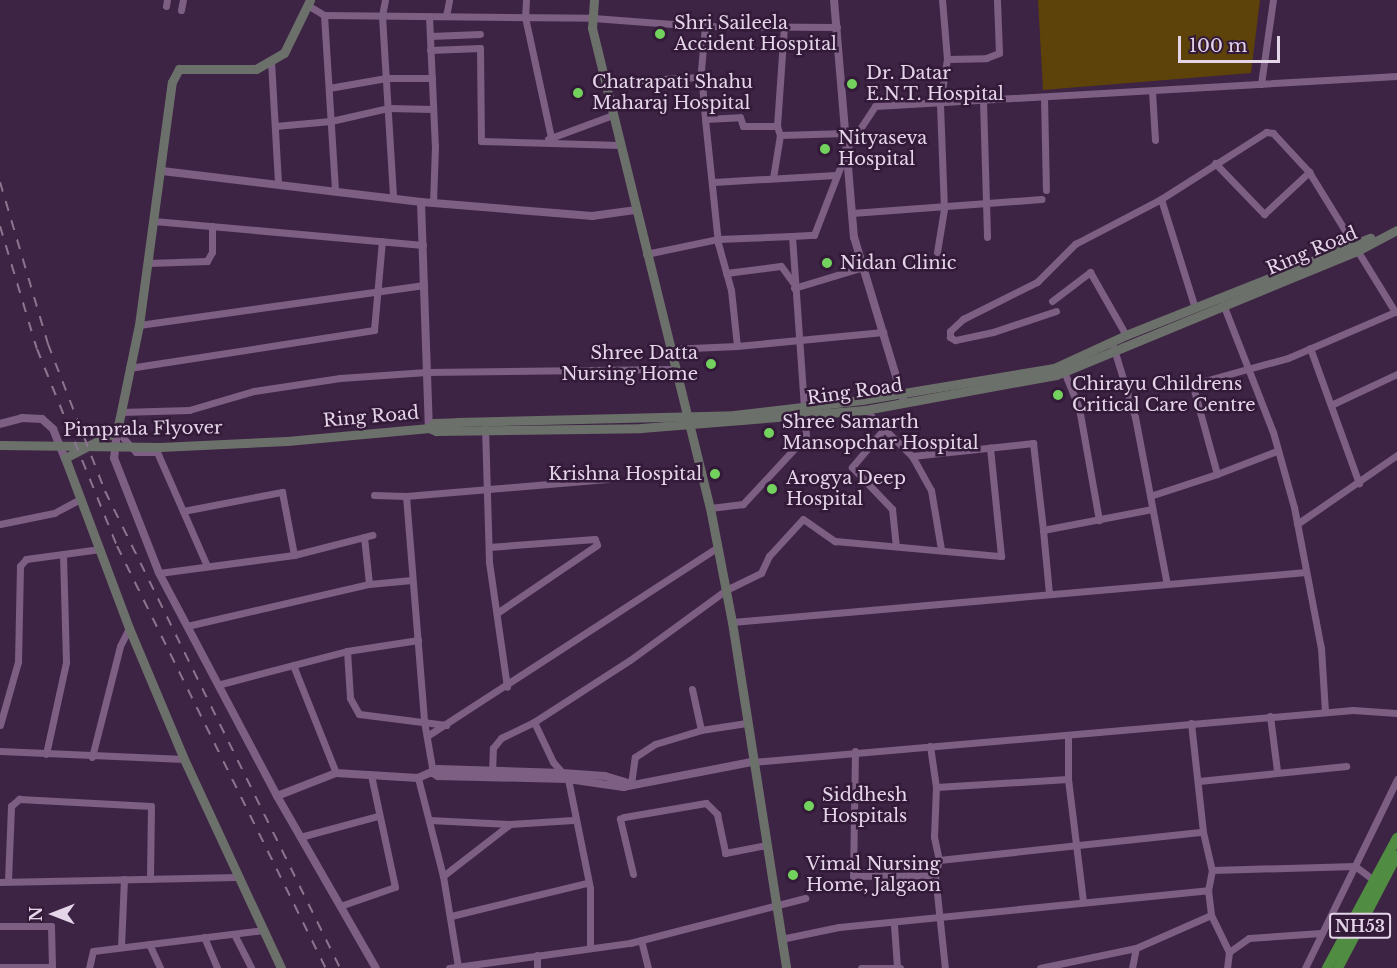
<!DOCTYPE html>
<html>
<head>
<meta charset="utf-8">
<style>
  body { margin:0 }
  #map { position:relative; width:1397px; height:968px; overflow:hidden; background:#3e2444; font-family:"Libre Baskerville",serif }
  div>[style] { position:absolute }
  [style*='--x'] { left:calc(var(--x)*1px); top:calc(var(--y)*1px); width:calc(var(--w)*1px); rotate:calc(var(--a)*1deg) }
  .green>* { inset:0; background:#5d420a }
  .minor>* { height:7px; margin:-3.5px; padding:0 3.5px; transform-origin:3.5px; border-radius:3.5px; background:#7c5f83 }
  .tertiary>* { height:8px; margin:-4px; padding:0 4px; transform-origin:4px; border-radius:4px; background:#7c5f83 }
  .secondary>* { height:9px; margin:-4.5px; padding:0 4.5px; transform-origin:4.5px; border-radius:4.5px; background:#6c706a }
  .trunk>* { height:10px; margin:-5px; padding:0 5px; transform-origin:5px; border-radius:5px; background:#508c42 }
  .rail>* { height:2px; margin-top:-1px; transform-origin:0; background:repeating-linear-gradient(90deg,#8a758f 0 10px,transparent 0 20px) }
  .dots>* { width:16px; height:16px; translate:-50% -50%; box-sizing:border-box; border:3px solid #331a39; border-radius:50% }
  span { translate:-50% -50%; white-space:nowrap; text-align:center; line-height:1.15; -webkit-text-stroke:5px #331a39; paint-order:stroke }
  .shield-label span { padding:2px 4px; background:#331a39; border:2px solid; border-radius:4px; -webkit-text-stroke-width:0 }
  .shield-label { font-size:16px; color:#e5d5e9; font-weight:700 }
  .poi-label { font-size:18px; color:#e5d5e9 }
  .left { translate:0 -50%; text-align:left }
  .right { translate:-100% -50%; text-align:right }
  .street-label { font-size:18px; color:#e5d5e9 }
  .north { position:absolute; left:24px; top:884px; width:60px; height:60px; -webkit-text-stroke:4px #331a39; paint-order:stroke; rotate:270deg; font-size:16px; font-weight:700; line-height:24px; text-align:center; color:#e5d5e9 }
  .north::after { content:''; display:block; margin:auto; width:21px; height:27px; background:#e5d5e9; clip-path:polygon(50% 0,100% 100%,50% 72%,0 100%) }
  .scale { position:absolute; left:1178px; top:36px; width:102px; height:27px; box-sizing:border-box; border:3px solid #e5d5e9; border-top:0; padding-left:8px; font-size:18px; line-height:21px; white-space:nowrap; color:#e5d5e9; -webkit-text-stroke:4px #331a39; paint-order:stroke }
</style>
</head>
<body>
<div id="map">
  <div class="green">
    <div style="clip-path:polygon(1038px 0,1260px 0,1251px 73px,1043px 90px)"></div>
  </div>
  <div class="minor">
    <div style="--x:385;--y:0;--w:16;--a:101"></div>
    <div style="--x:382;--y:16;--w:182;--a:86.5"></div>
    <div style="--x:526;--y:0;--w:17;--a:93"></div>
    <div style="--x:525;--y:17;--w:123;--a:77.8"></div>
    <div style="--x:166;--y:6;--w:6;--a:-81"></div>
    <div style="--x:309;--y:6;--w:17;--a:31"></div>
    <div style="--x:324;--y:15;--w:269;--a:0.6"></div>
    <div style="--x:593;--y:18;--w:106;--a:4.3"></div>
    <div style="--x:699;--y:26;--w:138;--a:0.4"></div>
    <div style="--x:181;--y:10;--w:10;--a:-79"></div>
    <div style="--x:324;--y:15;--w:176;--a:86.4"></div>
    <div style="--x:429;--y:16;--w:130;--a:87.4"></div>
    <div style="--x:435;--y:146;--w:57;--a:92"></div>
    <div style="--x:446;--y:16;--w:16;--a:-79"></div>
    <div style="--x:430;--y:36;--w:50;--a:-2.3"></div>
    <div style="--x:430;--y:50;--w:50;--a:-2.3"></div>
    <div style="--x:480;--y:48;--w:93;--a:89.4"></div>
    <div style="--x:481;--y:141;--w:139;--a:1.6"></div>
    <div style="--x:947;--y:59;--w:39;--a:-1"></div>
    <div style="--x:986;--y:58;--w:14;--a:-21"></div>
    <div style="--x:999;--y:53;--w:53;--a:-92.2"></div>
    <div style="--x:271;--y:61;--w:122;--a:86.7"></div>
    <div style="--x:605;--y:82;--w:96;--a:-3"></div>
    <div style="--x:1261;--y:84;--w:85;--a:-81.9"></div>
    <div style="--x:329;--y:88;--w:58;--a:-10"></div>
    <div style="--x:386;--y:78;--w:46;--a:0"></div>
    <div style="--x:1152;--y:91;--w:49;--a:86.5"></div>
    <div style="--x:1044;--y:97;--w:93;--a:88.8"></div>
    <div style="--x:983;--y:101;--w:136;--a:88.3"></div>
    <div style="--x:705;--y:119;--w:35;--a:-3"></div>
    <div style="--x:740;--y:117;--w:9;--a:72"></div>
    <div style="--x:743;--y:126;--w:34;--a:0"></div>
    <div style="--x:777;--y:126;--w:9;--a:72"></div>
    <div style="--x:780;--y:135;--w:66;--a:-1.7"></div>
    <div style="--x:275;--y:126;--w:56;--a:-5.1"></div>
    <div style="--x:331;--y:121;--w:58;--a:-12.8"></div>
    <div style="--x:388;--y:108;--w:45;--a:1.3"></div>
    <div style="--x:777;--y:126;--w:99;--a:-86"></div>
    <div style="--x:548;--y:139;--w:69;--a:-20.3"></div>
    <div style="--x:1215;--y:163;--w:71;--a:46.1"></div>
    <div style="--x:1264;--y:214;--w:62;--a:-43"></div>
    <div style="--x:773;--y:178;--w:44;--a:-80.8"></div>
    <div style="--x:713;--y:182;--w:123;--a:-3.3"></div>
    <div style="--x:1161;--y:199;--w:114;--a:72.7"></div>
    <div style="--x:852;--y:213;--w:190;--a:-4.2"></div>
    <div style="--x:154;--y:221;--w:270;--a:5.1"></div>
    <div style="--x:792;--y:236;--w:22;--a:-3"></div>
    <div style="--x:814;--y:235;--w:94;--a:-68.9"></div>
    <div style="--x:848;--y:147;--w:49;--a:-56.6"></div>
    <div style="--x:875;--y:106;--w:523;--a:-3.29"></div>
    <div style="--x:937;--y:252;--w:44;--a:-80.8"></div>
    <div style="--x:944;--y:209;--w:106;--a:-92.2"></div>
    <div style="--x:940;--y:103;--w:45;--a:-81"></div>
    <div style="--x:947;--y:59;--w:59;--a:-94.8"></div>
    <div style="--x:646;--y:254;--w:74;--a:-11.8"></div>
    <div style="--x:718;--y:239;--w:74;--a:-2.3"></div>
    <div style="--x:792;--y:236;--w:200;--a:86"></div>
    <div style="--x:806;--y:436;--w:93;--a:132.8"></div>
    <div style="--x:743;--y:504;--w:33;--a:173"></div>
    <div style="--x:148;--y:263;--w:59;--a:-1.9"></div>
    <div style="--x:207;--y:261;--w:10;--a:-61"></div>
    <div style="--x:212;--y:252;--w:26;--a:-90"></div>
    <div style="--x:726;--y:273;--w:55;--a:-7.3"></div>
    <div style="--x:781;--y:266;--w:22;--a:54"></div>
    <div style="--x:794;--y:288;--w:72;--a:-16.9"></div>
    <div style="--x:1052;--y:301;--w:48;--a:-37.3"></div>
    <div style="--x:1090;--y:272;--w:73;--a:60.3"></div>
    <div style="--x:1223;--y:304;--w:137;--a:68.7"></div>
    <div style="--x:1273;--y:432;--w:78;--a:74.4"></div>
    <div style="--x:1294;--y:507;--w:144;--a:79.2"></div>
    <div style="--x:1321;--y:648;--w:64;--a:86.4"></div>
    <div style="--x:1056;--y:311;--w:66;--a:161.6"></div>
    <div style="--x:993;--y:332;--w:39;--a:168"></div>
    <div style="--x:955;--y:340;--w:6;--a:-149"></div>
    <div style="--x:950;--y:337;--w:6;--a:-90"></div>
    <div style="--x:950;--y:331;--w:18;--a:-43"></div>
    <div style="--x:963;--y:319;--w:83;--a:-26.6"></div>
    <div style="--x:1037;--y:282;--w:54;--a:-45"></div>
    <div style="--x:1075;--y:244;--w:97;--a:-27.6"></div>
    <div style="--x:1161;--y:199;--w:125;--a:-32.5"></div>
    <div style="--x:1266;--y:132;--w:7;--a:8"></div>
    <div style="--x:1273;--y:133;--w:53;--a:47.3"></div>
    <div style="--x:1309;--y:172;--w:164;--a:58.4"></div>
    <div style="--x:139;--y:325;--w:288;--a:-8"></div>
    <div style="--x:737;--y:346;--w:147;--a:-5.5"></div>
    <div style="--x:1113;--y:346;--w:74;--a:72.8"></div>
    <div style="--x:1135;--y:417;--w:170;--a:79.2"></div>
    <div style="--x:1310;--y:348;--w:144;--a:70.1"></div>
    <div style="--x:669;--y:349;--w:68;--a:-2.5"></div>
    <div style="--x:737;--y:346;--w:56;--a:-96.1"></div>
    <div style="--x:731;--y:290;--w:49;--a:-105.5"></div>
    <div style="--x:718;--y:243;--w:125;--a:-96"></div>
    <div style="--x:705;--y:119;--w:49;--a:-94.7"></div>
    <div style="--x:701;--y:70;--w:44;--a:-84.8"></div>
    <div style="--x:129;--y:368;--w:248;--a:-8.8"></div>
    <div style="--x:374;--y:330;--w:89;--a:-84.9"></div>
    <div style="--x:1063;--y:369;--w:42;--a:67.7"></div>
    <div style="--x:1079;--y:408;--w:114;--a:79.9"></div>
    <div style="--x:1333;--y:404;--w:71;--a:-25.1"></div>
    <div style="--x:864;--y:409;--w:67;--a:44.4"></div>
    <div style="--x:912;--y:456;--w:122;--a:-6.1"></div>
    <div style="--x:1033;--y:443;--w:88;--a:83.4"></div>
    <div style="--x:1043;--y:530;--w:111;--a:-10.9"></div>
    <div style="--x:121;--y:412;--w:68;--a:-1.7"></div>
    <div style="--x:189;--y:410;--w:68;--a:-16.3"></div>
    <div style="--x:254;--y:391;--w:87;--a:-8.6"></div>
    <div style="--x:340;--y:378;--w:87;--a:-3.9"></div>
    <div style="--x:427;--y:372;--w:246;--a:-0.7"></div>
    <div style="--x:485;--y:427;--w:135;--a:88.3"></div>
    <div style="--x:489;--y:562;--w:126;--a:81.8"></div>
    <div style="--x:884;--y:429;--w:50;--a:130.1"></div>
    <div style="--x:852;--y:467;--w:58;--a:46.4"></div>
    <div style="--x:892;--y:509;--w:36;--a:84"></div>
    <div style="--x:117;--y:431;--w:28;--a:48"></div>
    <div style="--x:136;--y:452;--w:21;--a:0"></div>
    <div style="--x:157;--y:452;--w:124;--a:66.3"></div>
    <div style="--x:912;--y:456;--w:39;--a:61"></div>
    <div style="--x:931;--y:490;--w:60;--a:80.4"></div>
    <div style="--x:1217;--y:474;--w:64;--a:-21"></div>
    <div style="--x:374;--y:495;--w:32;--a:2"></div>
    <div style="--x:406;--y:496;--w:202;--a:-4.8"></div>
    <div style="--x:406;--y:496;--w:226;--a:85.4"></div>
    <div style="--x:424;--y:721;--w:53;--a:80.2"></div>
    <div style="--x:1150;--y:496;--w:71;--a:-18.2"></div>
    <div style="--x:1217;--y:474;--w:87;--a:-105.3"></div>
    <div style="--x:1194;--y:390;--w:8;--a:-67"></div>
    <div style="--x:1197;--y:383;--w:94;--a:-15.4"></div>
    <div style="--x:1288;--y:358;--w:119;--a:-23.3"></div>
    <div style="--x:183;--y:511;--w:101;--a:-10.9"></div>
    <div style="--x:282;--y:492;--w:64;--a:79.2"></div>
    <div style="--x:0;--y:524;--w:55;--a:-11.5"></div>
    <div style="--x:54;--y:513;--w:30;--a:-28"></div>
    <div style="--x:1297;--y:524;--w:121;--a:-34.6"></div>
    <div style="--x:1043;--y:530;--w:64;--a:84.6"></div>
    <div style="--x:364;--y:537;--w:47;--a:83.9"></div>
    <div style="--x:489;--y:547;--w:106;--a:-4.3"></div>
    <div style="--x:595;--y:539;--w:6;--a:72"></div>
    <div style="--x:597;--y:545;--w:121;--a:145.8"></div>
    <div style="--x:159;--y:573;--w:136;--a:-7.6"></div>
    <div style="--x:294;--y:555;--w:81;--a:-14.4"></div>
    <div style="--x:732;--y:622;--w:576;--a:-4.98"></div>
    <div style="--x:187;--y:626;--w:187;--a:-13"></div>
    <div style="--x:369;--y:584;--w:43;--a:-5.3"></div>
    <div style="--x:347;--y:651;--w:47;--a:86.3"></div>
    <div style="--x:350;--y:698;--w:18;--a:61"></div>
    <div style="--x:359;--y:714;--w:88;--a:7.2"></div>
    <div style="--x:293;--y:665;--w:116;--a:68.3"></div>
    <div style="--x:221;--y:684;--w:130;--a:-14.7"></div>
    <div style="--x:347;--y:651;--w:72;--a:-8.8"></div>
    <div style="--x:692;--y:689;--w:42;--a:77.6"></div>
    <div style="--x:1270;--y:716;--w:55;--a:82.7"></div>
    <div style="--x:534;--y:722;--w:44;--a:64.6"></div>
    <div style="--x:553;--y:762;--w:23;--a:49"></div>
    <div style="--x:568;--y:779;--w:111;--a:78.6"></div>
    <div style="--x:590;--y:888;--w:60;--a:90"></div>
    <div style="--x:1191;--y:723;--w:110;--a:83.7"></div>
    <div style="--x:1203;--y:832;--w:39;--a:77"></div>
    <div style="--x:1212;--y:870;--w:20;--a:101"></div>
    <div style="--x:1208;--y:890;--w:25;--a:83"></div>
    <div style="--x:1211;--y:915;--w:41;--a:64.1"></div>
    <div style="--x:1229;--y:952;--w:16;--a:97"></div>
    <div style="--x:0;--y:725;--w:66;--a:-74.1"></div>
    <div style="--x:18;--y:662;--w:96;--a:-88.8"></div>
    <div style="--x:20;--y:566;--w:9;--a:-49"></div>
    <div style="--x:26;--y:559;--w:75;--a:-7.7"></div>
    <div style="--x:1068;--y:735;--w:44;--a:90"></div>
    <div style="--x:1068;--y:779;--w:124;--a:83"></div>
    <div style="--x:427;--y:736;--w:347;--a:-33"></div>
    <div style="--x:930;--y:746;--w:41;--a:81.7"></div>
    <div style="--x:936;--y:787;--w:50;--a:92.3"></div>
    <div style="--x:934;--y:837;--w:24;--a:78"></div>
    <div style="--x:939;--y:860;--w:16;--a:105"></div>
    <div style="--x:935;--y:875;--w:94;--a:83.9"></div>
    <div style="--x:0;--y:751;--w:184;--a:2.5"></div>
    <div style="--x:855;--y:751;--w:125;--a:90.9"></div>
    <div style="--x:853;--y:876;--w:82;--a:-0.7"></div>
    <div style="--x:46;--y:754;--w:94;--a:-77.7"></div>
    <div style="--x:66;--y:662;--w:108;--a:-91.6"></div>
    <div style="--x:92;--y:757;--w:114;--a:-75.8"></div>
    <div style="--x:120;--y:646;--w:20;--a:-63"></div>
    <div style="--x:752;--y:762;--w:603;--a:-4.95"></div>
    <div style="--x:1353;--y:710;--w:44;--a:3.9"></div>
    <div style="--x:492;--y:774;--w:26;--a:-88"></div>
    <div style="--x:493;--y:748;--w:13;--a:-51"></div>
    <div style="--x:501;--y:738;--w:37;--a:-26"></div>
    <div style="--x:534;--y:722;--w:114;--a:-32.9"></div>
    <div style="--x:630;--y:660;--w:119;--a:-36.1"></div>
    <div style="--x:726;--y:590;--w:39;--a:-26"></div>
    <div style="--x:761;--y:573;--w:19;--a:-65"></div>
    <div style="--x:769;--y:556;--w:50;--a:-47.4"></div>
    <div style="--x:803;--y:519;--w:39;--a:35"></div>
    <div style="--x:835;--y:541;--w:167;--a:5.2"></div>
    <div style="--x:1001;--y:556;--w:109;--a:-95.8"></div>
    <div style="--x:418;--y:778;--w:101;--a:75.7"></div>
    <div style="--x:443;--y:876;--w:92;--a:80.6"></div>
    <div style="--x:1199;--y:781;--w:148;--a:-5.8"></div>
    <div style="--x:631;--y:784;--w:27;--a:-82"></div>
    <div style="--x:635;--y:757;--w:24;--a:-33"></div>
    <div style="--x:655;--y:744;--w:48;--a:-16.9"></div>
    <div style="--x:701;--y:730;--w:46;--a:-8.8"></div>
    <div style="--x:936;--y:787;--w:132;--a:-3.5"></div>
    <div style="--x:429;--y:820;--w:81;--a:2.8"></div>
    <div style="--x:510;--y:824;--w:63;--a:-3.6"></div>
    <div style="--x:300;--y:837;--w:81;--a:-15.1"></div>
    <div style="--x:939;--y:860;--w:265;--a:-6.1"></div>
    <div style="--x:1212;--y:870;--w:143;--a:-1.6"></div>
    <div style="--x:1355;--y:866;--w:25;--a:37"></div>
    <div style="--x:633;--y:874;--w:57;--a:-103.3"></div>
    <div style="--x:620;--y:819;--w:4;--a:-27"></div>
    <div style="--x:624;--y:817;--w:83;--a:-9.7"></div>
    <div style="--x:706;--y:803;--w:16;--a:45"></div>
    <div style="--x:717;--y:814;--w:40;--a:78"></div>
    <div style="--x:725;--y:853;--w:42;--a:-11"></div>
    <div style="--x:443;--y:876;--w:85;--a:-37.8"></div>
    <div style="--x:8;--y:881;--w:75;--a:-87.7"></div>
    <div style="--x:11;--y:806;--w:11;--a:-41"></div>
    <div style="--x:19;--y:799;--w:132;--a:3"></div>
    <div style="--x:151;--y:806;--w:73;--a:90.8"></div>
    <div style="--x:0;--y:882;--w:237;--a:-1.2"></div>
    <div style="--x:340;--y:906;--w:58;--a:-19.1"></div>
    <div style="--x:395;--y:887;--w:115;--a:-102.1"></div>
    <div style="--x:451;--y:916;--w:139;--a:-13.7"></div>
    <div style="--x:894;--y:925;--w:42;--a:85.9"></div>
    <div style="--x:0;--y:926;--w:51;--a:0"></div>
    <div style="--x:51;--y:926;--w:42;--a:88.6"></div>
    <div style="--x:234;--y:934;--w:38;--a:63"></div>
    <div style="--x:204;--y:937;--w:34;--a:67"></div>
    <div style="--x:781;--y:939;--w:59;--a:-11.7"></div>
    <div style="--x:839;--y:927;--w:371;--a:-5.7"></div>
    <div style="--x:641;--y:940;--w:29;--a:76"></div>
    <div style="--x:149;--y:944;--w:26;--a:65"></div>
    <div style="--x:121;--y:947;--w:68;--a:-87.5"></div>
    <div style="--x:1229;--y:952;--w:24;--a:-35"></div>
    <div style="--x:1249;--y:938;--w:72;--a:-4"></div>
    <div style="--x:0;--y:967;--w:52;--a:0"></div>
    <div style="--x:89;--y:968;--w:17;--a:-77"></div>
    <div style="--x:93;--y:951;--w:171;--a:-7"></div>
    <div style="--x:449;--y:968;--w:183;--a:-7.9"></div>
    <div style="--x:630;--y:943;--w:181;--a:-14.4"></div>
    <div style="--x:537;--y:968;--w:13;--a:-90"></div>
    <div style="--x:861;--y:968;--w:39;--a:0"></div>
    <div style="--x:1040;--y:968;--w:98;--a:-11.8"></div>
    <div style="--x:1136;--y:948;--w:82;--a:-23.7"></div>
    <div style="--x:1132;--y:968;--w:20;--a:-79"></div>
    <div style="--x:1305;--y:968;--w:210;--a:-64"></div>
  </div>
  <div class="tertiary">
    <div style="--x:834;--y:0;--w:238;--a:85.2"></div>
    <div style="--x:854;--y:237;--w:169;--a:73.2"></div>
    <div style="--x:162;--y:171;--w:261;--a:6.8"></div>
    <div style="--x:421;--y:202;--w:172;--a:4.7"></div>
    <div style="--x:592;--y:216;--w:43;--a:-7.9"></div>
    <div style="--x:421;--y:202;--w:226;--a:88"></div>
    <div style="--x:0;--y:424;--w:23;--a:-15"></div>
    <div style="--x:22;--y:418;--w:20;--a:3"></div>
    <div style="--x:42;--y:419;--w:15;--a:42"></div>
    <div style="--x:53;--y:429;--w:31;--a:68"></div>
    <div style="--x:117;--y:431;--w:27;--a:96"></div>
    <div style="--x:114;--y:458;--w:123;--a:68.6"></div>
    <div style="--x:159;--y:573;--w:252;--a:62.1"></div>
    <div style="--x:277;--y:796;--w:198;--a:60.1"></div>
    <div style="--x:433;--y:773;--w:6;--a:31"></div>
    <div style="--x:438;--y:776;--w:130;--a:1.3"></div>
    <div style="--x:568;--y:779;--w:56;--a:8.3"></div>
    <div style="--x:623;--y:787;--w:131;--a:-11"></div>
    <div style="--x:277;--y:796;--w:63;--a:-21.3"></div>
    <div style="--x:336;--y:773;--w:82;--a:3.5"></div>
    <div style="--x:418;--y:778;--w:22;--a:-24"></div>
    <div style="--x:438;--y:769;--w:124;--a:1.8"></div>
    <div style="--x:562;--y:773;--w:43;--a:4"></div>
    <div style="--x:605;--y:776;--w:27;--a:17"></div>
  </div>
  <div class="secondary">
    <div style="--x:594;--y:0;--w:28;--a:94"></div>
    <div style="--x:592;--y:28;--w:494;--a:76.2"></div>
    <div style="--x:710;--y:508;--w:116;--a:79.1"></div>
    <div style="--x:732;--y:622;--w:350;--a:81.1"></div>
    <div style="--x:429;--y:428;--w:7;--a:-45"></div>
    <div style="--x:434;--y:423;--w:23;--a:-2"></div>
    <div style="--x:457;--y:422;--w:277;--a:-1.4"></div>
    <div style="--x:734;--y:415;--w:129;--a:-6.7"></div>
    <div style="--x:862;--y:400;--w:195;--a:-9.5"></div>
    <div style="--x:1054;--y:368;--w:79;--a:-24.6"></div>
    <div style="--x:1126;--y:335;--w:263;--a:-21.7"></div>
    <div style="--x:0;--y:445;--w:160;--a:0.7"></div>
    <div style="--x:160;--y:447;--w:127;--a:-2.7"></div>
    <div style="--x:287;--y:441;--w:143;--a:-5.2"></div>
    <div style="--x:429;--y:428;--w:8;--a:23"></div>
    <div style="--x:436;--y:431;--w:205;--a:-0.8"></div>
    <div style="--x:641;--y:428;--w:225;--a:-4.6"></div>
    <div style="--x:865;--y:410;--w:194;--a:-10.4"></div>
    <div style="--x:1056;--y:375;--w:328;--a:-22.4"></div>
    <div style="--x:1359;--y:250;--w:43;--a:-27.8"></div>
    <div style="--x:281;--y:968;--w:230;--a:-114.9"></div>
    <div style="--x:184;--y:759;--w:142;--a:-112.8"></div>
    <div style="--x:129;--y:628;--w:182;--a:-110.6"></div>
    <div style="--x:65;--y:458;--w:59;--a:-27.4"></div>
    <div style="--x:117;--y:431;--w:108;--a:-78.3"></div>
    <div style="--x:139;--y:325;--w:245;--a:-82.3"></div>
    <div style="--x:172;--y:82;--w:15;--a:-62"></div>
    <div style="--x:179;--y:69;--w:77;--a:0"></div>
    <div style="--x:256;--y:69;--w:32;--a:-30"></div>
    <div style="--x:284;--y:53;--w:59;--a:-63.9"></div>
  </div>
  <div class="trunk">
    <div style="--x:1327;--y:968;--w:148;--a:-61.7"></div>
    <div style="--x:1338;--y:968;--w:127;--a:-62.4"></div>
  </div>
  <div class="rail">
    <div style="--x:0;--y:182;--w:169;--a:73.5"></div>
    <div style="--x:48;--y:344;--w:158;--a:68.8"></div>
    <div style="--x:105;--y:491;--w:532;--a:63.77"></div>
    <div style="--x:0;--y:226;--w:128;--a:73.3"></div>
    <div style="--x:37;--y:349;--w:213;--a:67.9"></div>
    <div style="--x:117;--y:546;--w:471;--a:63.7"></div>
  </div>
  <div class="dots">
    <div style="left:660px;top:34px;background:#73d25d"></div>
    <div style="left:852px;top:84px;background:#73d25d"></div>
    <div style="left:578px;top:93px;background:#73d25d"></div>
    <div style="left:825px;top:149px;background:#73d25d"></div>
    <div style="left:827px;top:263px;background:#73d25d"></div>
    <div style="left:711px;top:364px;background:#73d25d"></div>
    <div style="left:1058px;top:395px;background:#73d25d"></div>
    <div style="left:769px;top:433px;background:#73d25d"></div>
    <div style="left:715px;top:474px;background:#73d25d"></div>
    <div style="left:772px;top:489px;background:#73d25d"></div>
    <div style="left:809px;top:806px;background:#73d25d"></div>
    <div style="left:793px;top:875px;background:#73d25d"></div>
  </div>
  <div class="shield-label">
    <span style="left:1360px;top:926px">NH53</span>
  </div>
  <div class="poi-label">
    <span class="left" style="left:674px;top:34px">Shri Saileela<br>Accident Hospital</span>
    <span class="left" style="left:866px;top:84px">Dr. Datar<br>E.N.T. Hospital</span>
    <span class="left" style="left:592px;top:93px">Chatrapati Shahu<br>Maharaj Hospital</span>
    <span class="left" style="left:838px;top:149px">Nityaseva<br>Hospital</span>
    <span class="left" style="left:840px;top:263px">Nidan Clinic</span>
    <span class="right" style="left:698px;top:364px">Shree Datta<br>Nursing Home</span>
    <span class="left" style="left:1072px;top:395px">Chirayu Childrens<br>Critical Care Centre</span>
    <span class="left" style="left:782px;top:433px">Shree Samarth<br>Mansopchar Hospital</span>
    <span class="right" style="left:702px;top:474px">Krishna Hospital</span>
    <span class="left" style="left:786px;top:489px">Arogya Deep<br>Hospital</span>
    <span class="left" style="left:822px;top:806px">Siddhesh<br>Hospitals</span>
    <span class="left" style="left:806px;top:875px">Vimal Nursing<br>Home, Jalgaon</span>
  </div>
  <div class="street-label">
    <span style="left:1312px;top:251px;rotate:-23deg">Ring Road</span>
    <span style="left:855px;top:392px;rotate:-8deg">Ring Road</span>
    <span style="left:371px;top:417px;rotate:-5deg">Ring Road</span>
    <span style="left:143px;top:429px;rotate:-1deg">Pimprala Flyover</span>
  </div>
  <div class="north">N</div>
  <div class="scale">100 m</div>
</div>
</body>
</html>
